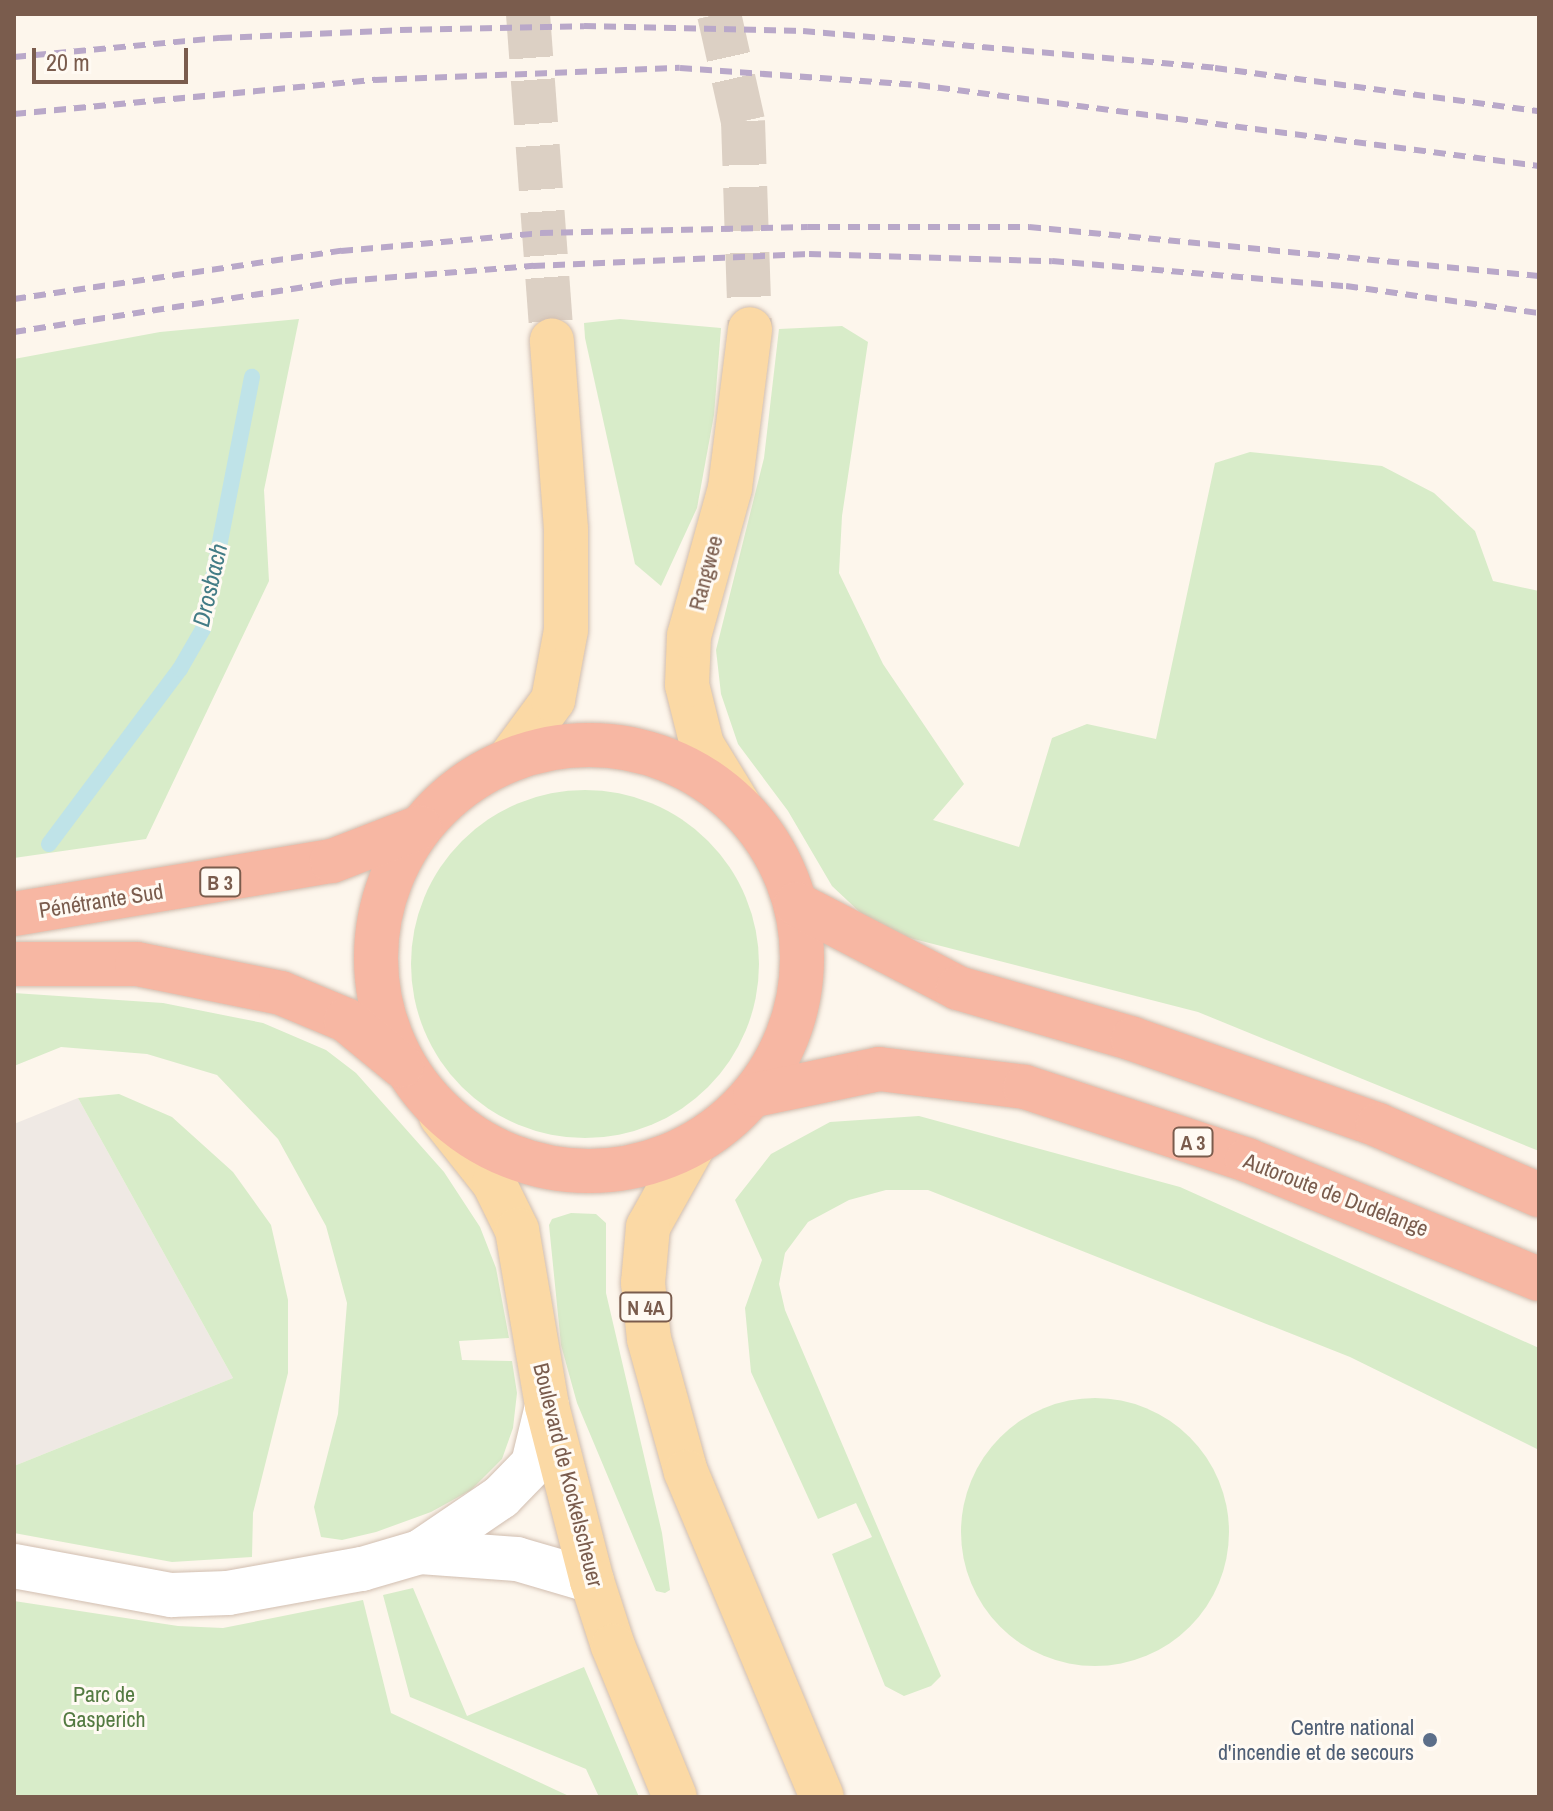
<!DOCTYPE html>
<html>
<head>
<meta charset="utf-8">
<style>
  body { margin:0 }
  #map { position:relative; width:1553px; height:1811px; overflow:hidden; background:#fdf6ec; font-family:"Archivo Narrow",sans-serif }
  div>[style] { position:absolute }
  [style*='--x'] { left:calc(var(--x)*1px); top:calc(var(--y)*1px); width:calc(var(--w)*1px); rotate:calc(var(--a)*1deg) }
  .industrial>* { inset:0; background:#efe9e4 }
  .green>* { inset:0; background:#d8ecc9 }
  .round { border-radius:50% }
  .stream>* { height:16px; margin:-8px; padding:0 8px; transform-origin:8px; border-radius:8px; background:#bfe3e8 }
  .major-tunnel>* { height:44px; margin-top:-22px; transform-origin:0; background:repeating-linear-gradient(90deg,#dcd0c4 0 44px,transparent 0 66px) }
  .roads { filter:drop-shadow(0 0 2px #d1beb0) drop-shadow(0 0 2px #d1beb0) }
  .minor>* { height:44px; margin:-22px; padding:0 22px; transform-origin:22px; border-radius:22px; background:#fff }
  .major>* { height:44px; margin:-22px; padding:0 22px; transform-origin:22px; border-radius:22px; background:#fbd9a5 }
  .highway>* { height:44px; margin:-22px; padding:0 22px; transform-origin:22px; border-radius:22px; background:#f7b7a3 }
  .highway>.ring { margin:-22px; padding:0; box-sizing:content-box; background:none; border:44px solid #f7b7a3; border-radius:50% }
  .rail>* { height:6px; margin-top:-3px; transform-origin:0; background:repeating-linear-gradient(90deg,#b9a8c9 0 12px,transparent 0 20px) }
  .dots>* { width:22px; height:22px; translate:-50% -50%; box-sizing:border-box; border:4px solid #fffaf3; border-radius:50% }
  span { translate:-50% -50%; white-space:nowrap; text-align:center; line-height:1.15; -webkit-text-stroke:6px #fffaf3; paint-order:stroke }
  .shield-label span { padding:2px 6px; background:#fffaf3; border:2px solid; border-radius:6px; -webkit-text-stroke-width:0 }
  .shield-label { font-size:20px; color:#7a5c4d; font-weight:700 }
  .street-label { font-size:22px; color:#7a5c4d }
  .park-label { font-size:22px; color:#537a41 }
  .service-label { font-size:22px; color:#4e5e75 }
  .right { translate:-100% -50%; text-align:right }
  .water-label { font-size:24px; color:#437c86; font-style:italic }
  .frame { position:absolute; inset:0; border:16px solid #7a5c4d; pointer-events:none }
  .scale { position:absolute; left:32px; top:48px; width:156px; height:36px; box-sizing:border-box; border:4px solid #7a5c4d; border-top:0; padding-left:10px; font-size:24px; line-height:28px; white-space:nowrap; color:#7a5c4d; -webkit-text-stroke:6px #fffaf3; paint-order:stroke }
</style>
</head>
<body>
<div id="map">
  <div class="industrial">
    <div style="clip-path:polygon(78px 1098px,233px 1378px,14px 1466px,14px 1124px)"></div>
  </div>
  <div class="green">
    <div style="clip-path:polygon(299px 319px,264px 490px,269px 581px,146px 839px,14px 858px,14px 359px,160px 332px)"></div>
    <div style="clip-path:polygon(620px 319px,721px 328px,714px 415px,697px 508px,661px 586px,635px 564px,585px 338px,584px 323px)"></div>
    <div style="clip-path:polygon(842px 326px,868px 342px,842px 516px,839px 573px,883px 664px,964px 784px,933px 820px,1019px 847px,1052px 738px,1087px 724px,1156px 739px,1215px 463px,1250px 452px,1382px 466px,1434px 493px,1475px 531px,1493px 581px,1539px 591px,1539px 1151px,1198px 1012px,902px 936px,864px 916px,832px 886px,788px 811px,738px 744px,721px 694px,716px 650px,764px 458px,779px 329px)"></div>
    <div class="round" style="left:411px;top:790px;width:348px;height:348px"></div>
    <div style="clip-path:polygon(14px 993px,163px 1003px,263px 1023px,326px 1050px,356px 1073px,444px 1172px,480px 1227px,496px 1268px,509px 1338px,459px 1341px,462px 1360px,512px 1361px,517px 1393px,513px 1428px,502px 1459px,471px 1490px,431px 1512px,376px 1532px,342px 1540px,321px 1537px,314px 1507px,338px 1414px,347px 1303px,326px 1226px,278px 1139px,217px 1075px,147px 1054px,61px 1047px,14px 1066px)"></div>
    <div style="clip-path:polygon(119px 1094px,172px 1117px,233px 1172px,271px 1225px,288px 1300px,288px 1373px,253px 1513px,252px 1557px,172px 1562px,14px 1533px,14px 1466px,233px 1378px,78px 1098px)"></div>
    <div style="clip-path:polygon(919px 1116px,1180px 1187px,1539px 1348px,1539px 1450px,1350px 1357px,928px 1190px,886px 1190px,849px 1200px,808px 1222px,785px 1253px,779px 1284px,785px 1310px,941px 1676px,931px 1686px,904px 1696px,885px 1686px,832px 1554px,872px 1537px,856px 1503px,818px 1519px,751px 1372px,745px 1308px,762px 1260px,735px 1200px,771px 1154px,830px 1122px)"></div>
    <div style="clip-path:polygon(571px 1213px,596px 1214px,606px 1223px,606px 1293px,662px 1533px,670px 1590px,665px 1593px,656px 1591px,577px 1403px,561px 1345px,549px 1225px,552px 1219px)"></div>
    <div class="round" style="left:961px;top:1398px;width:268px;height:268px"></div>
    <div style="clip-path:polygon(413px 1588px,467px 1716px,584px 1667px,639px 1797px,599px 1797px,586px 1769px,410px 1697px,383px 1595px)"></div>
    <div style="clip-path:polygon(363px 1600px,391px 1713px,571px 1797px,14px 1797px,14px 1601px,178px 1626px,223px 1628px)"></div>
  </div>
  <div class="stream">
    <div style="--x:49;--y:844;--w:219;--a:-53.2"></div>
    <div style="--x:180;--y:669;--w:46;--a:-60.1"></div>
    <div style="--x:203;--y:629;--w:257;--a:-79"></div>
  </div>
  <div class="major-tunnel">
    <div style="--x:528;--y:14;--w:328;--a:85.8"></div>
    <div style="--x:719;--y:14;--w:110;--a:77.4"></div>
    <div style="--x:743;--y:121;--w:208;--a:88.1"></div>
  </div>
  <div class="roads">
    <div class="minor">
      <div style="--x:420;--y:1552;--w:97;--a:4.1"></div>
      <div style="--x:517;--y:1559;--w:78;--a:16.3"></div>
      <div style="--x:14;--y:1566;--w:160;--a:10.5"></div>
      <div style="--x:171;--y:1595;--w:57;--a:-2"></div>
      <div style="--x:228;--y:1593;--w:136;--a:-10.2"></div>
      <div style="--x:362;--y:1569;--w:60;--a:-16.3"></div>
      <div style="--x:420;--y:1552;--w:98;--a:-34.2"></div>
      <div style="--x:501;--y:1497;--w:46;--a:-45.9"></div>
      <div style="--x:533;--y:1464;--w:60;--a:-76.4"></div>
    </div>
    <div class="major">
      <div style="--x:511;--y:757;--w:71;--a:-53.6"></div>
      <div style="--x:553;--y:700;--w:71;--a:-79.5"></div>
      <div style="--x:566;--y:630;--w:101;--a:-90"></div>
      <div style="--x:566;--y:529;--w:189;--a:-94.3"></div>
      <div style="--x:740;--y:807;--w:73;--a:-121.5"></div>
      <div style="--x:702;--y:745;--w:62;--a:-104"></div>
      <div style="--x:687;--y:685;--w:49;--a:-87.7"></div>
      <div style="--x:689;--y:636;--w:154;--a:-74.5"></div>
      <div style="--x:730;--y:488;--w:160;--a:-82.8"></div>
      <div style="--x:441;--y:1116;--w:85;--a:51.7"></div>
      <div style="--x:494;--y:1183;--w:52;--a:63.9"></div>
      <div style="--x:517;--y:1230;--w:179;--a:80.3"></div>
      <div style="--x:547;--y:1406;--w:181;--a:75.6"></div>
      <div style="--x:592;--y:1581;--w:68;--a:72.1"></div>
      <div style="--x:613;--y:1646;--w:163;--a:67.7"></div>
      <div style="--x:692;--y:1148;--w:90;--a:119.1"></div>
      <div style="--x:648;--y:1227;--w:56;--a:95.1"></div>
      <div style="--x:643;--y:1283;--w:56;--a:83.9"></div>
      <div style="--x:649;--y:1339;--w:138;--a:74.5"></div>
      <div style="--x:686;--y:1472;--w:352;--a:67.3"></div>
    </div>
    <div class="highway">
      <div class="ring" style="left:376px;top:745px;width:382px;height:382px"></div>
      <div style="--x:796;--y:904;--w:182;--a:27.4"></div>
      <div style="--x:958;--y:988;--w:182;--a:16.2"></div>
      <div style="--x:1133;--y:1039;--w:260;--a:19.3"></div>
      <div style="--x:1378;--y:1125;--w:176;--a:23.5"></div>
      <div style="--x:14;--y:914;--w:322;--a:-9.5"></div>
      <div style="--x:332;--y:861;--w:94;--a:-21.1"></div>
      <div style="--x:14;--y:964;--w:123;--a:0"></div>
      <div style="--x:137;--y:964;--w:147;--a:11.4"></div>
      <div style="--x:281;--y:993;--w:70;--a:22.6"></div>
      <div style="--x:346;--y:1020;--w:72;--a:39.4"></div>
      <div style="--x:755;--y:1095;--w:127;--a:-11.8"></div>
      <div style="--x:879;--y:1069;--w:147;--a:7"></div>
      <div style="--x:1025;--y:1087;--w:234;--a:18.2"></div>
      <div style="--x:1247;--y:1160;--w:315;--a:22.2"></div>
    </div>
  </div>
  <div class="rail">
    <div style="--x:14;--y:57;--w:207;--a:-5.3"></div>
    <div style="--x:220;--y:38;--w:180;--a:-2.5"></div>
    <div style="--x:400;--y:30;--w:184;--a:-1.2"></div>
    <div style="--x:584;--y:26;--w:219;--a:1.3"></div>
    <div style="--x:803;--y:31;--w:414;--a:5.1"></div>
    <div style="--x:1215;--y:68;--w:327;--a:7.6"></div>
    <div style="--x:14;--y:114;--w:363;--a:-5.4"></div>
    <div style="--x:375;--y:80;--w:305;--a:-2.3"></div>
    <div style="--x:680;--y:68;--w:239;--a:4.1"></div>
    <div style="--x:918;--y:85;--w:626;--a:7.43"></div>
    <div style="--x:14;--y:299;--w:331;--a:-8.4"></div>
    <div style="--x:341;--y:251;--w:201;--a:-5.1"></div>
    <div style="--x:541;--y:233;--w:267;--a:-1.3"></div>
    <div style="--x:808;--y:227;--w:221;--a:0"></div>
    <div style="--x:1029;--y:227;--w:512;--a:5.49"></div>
    <div style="--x:14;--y:332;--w:335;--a:-8.8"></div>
    <div style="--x:345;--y:281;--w:189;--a:-4.6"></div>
    <div style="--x:533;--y:266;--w:276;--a:-2.5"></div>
    <div style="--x:809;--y:254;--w:243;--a:1.7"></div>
    <div style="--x:1052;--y:261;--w:295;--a:4.9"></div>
    <div style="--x:1346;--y:286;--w:195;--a:8"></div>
  </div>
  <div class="dots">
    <div style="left:1430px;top:1740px;background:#5c6f8a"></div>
  </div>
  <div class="shield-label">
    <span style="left:220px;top:882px">B 3</span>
    <span style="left:1193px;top:1142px">A 3</span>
    <span style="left:646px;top:1307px">N 4A</span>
  </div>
  <div class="street-label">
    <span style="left:706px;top:573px;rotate:-75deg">Rangwee</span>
    <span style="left:101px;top:901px;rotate:-9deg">Pénétrante Sud</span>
    <span style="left:1336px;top:1195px;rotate:21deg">Autoroute de Dudelange</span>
    <span style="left:568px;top:1475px;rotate:76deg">Boulevard de Kockelscheuer</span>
  </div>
  <div class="park-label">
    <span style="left:104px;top:1707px">Parc de<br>Gasperich</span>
  </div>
  <div class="service-label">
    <span class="right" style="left:1414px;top:1740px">Centre national<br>d'incendie et de secours</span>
  </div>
  <div class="water-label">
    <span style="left:210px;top:585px;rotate:-77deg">Drosbach</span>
  </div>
  <div class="frame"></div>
  <div class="scale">20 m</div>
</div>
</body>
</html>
